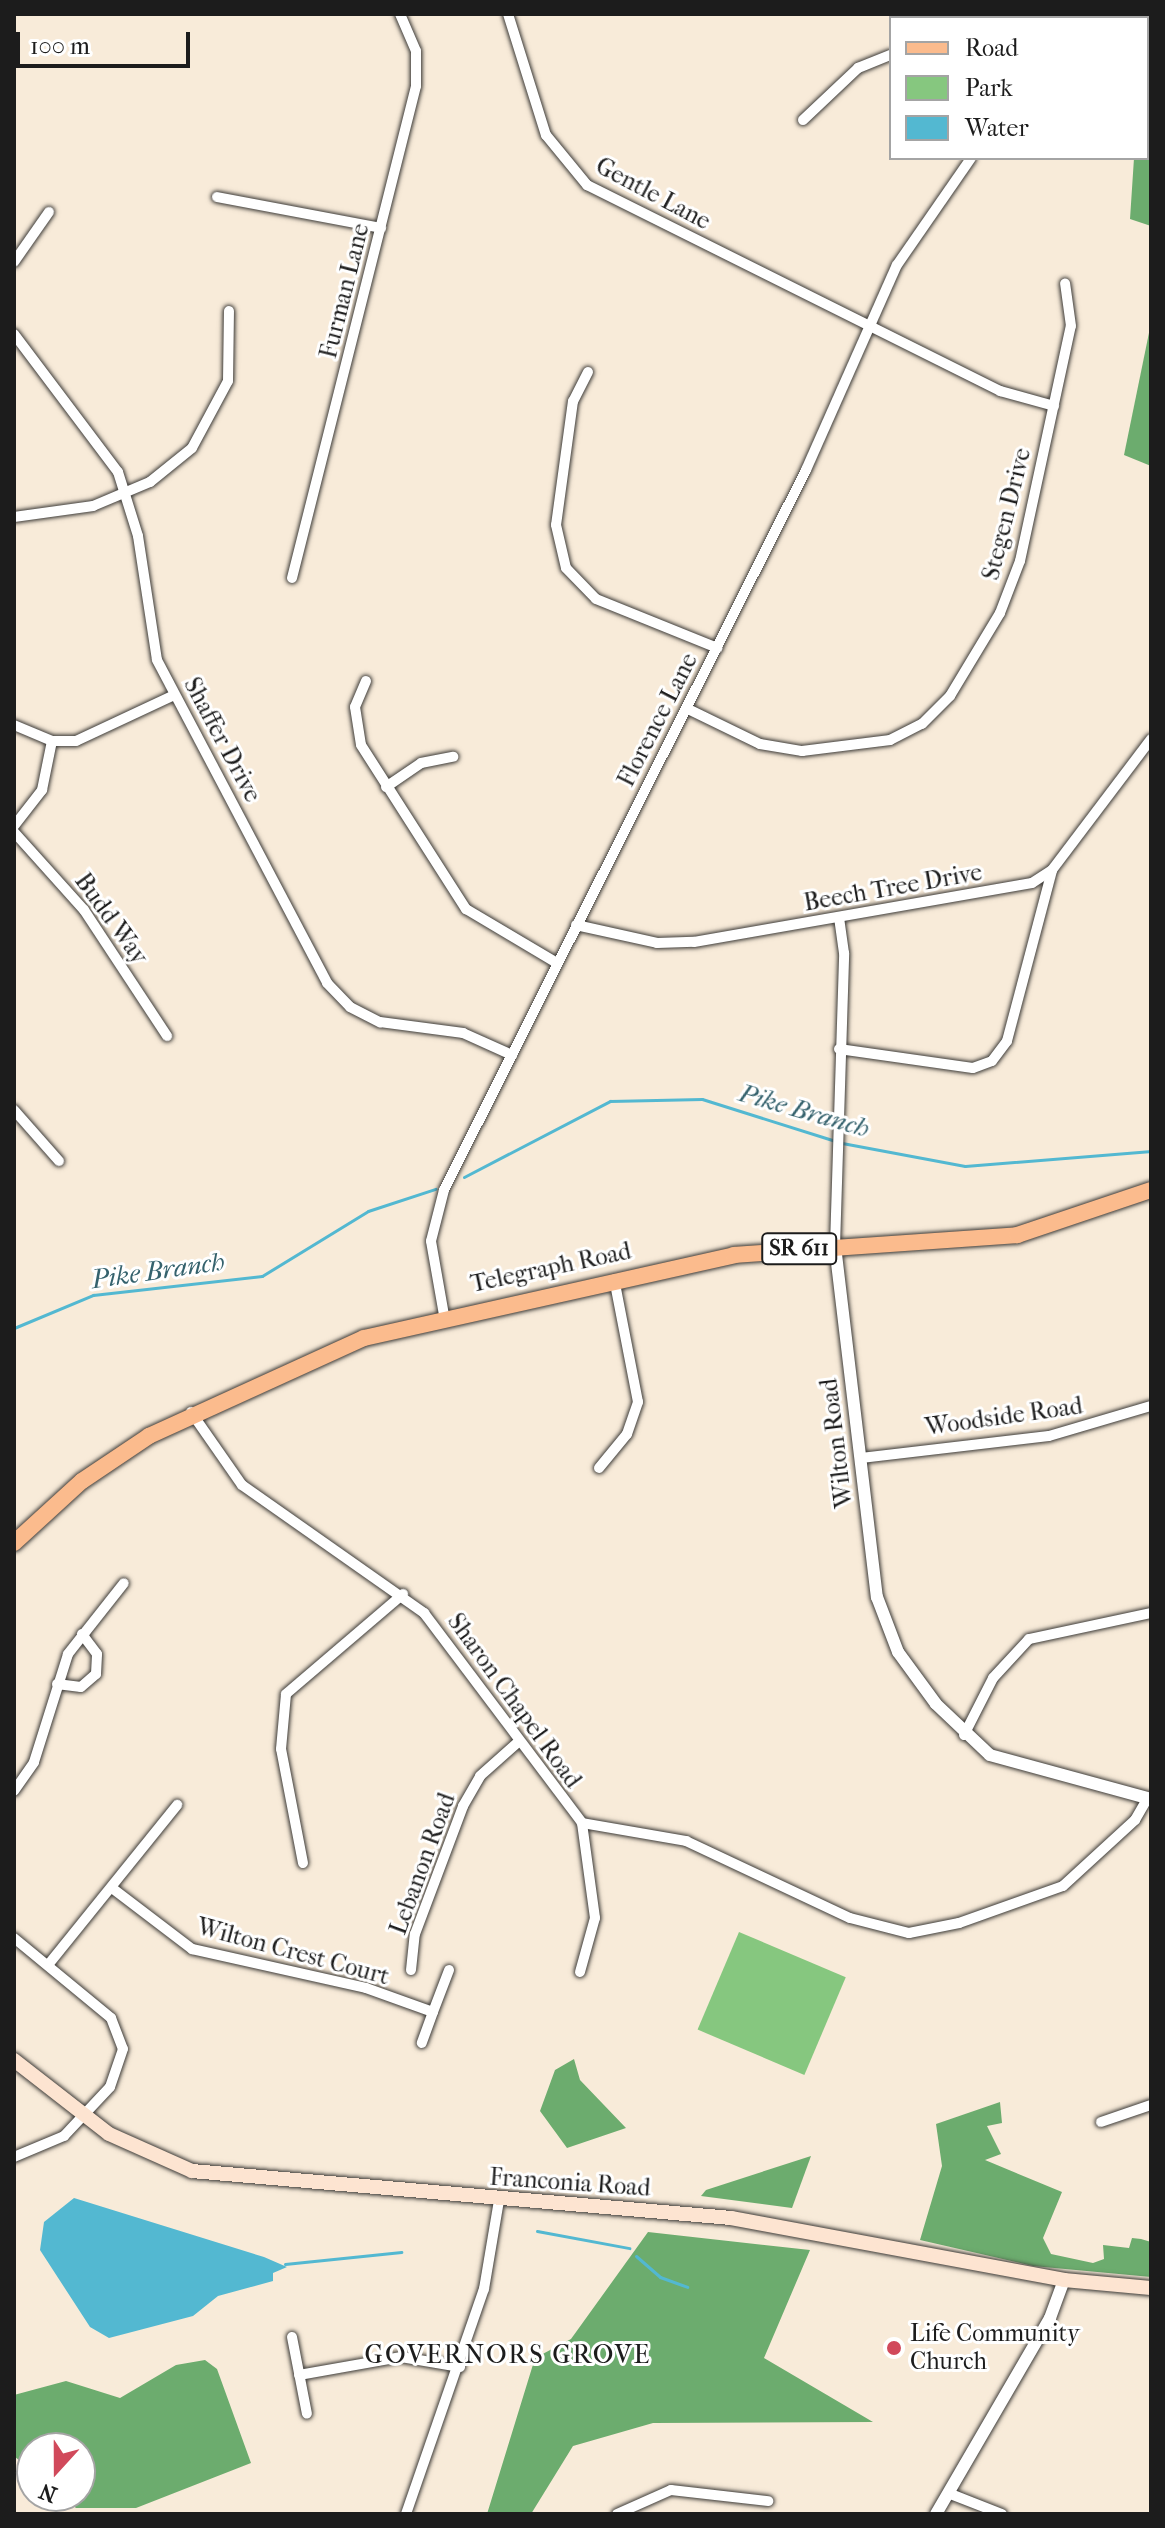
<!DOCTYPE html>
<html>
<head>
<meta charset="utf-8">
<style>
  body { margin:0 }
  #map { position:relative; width:1165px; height:2528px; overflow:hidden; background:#f8ebd9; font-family:"IM FELL French Canon",serif }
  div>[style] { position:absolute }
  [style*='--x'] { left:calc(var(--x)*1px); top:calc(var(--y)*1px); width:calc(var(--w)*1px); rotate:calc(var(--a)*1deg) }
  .green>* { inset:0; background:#86c77f; transform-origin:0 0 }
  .forest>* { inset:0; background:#6cac6e }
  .water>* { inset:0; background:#53b8d1 }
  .stream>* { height:3px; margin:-1.5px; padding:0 1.5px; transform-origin:1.5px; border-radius:1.5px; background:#53b8d1 }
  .roads { filter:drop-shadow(0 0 2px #3d3b38) drop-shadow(0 0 2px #3d3b38) }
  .minor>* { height:10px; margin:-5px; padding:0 5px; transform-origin:5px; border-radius:5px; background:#fff }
  .tertiary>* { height:12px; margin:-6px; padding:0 6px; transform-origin:6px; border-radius:6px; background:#fff }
  .secondary>* { height:14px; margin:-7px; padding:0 7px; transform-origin:7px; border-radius:7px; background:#fde4d1 }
  .primary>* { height:16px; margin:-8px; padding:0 8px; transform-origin:8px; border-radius:8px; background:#fbbb8d }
  .dots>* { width:22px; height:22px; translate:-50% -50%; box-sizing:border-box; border:4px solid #fff; border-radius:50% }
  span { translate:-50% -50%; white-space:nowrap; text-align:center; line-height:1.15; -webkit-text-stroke:6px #fff; paint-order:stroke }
  .shield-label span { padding:2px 6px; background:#fff; border:2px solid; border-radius:6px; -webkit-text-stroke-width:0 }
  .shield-label { font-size:22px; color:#1c1c1c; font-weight:700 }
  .street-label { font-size:24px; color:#1c1c1c }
  .poi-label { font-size:24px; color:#1c1c1c }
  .left { translate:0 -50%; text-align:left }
  .water-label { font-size:26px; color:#35626d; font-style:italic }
  .neighbourhood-label { font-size:26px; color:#1c1c1c; letter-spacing:2px }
  .frame { position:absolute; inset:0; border:16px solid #1c1c1c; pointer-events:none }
  .legend { position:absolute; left:889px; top:16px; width:260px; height:144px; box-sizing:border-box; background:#fff; border:2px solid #a4a4a4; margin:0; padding:10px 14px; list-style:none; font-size:24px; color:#1c1c1c }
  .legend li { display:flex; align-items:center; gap:16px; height:40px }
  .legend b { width:40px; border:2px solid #a4a4a4 }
  .north { position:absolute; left:16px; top:2432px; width:80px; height:80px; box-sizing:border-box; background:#fff; border:2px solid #a4a4a4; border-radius:50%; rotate:201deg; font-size:22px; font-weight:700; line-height:32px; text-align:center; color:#1c1c1c }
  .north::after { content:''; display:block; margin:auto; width:28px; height:36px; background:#d1495b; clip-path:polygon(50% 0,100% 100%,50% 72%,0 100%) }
  .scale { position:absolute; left:16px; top:32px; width:174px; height:36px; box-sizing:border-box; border:4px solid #1c1c1c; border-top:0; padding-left:10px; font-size:24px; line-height:28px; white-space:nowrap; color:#1c1c1c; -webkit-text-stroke:6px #fff; paint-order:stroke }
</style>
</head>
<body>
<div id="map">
  <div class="green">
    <div style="left:739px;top:1932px;width:116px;height:106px;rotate:23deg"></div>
  </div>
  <div class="forest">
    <div style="clip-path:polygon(1147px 25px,1151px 28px,1151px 226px,1130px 219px,1134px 158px,1147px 158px)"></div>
    <div style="clip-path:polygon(1151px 323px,1151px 466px,1124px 455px)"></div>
    <div style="clip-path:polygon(574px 2059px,580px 2080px,626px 2128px,567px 2148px,540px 2111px,555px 2070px)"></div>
    <div style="clip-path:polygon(1000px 2102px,1002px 2123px,987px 2126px,1001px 2154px,985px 2160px,1062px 2192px,1043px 2238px,1051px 2254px,1093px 2263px,1104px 2259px,1103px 2245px,1129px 2248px,1132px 2238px,1141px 2239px,1151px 2242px,1151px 2277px,1033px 2266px,920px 2240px,942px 2166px,936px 2124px)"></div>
    <div style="clip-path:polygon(811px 2156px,792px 2208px,701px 2196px,706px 2190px)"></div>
    <div style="clip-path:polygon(648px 2232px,810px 2250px,764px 2358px,873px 2422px,653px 2423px,573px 2446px,531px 2514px,487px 2514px,535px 2358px,571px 2339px)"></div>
    <div style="clip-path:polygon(205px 2360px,217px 2369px,251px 2463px,136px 2508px,76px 2508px,61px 2496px,80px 2496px,80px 2448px,32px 2448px,32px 2471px,14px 2456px,14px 2395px,66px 2381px,120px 2398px,176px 2365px)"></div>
  </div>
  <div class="water">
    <div style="clip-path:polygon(74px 2198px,264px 2257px,287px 2267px,273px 2273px,273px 2281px,218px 2296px,193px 2316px,109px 2338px,90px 2327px,40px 2250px,44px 2222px)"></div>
  </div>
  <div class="stream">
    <div style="--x:842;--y:1143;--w:125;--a:10.6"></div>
    <div style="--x:965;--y:1166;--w:187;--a:-4.6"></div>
    <div style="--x:464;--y:1177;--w:165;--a:-27.5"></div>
    <div style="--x:610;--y:1101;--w:92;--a:-1.2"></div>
    <div style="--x:702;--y:1099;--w:139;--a:17.5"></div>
    <div style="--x:14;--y:1328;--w:86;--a:-22.7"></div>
    <div style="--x:93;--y:1295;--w:170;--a:-6.4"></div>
    <div style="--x:262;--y:1276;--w:124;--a:-31.5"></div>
    <div style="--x:368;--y:1211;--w:71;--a:-18.2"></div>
    <div style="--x:537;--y:2231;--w:94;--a:10.5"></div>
    <div style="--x:636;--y:2256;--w:32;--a:41"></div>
    <div style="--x:660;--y:2277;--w:29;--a:20"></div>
    <div style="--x:285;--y:2264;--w:117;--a:-5.9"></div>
  </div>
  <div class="roads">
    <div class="minor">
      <div style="--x:508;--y:14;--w:127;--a:72.6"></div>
      <div style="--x:546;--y:135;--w:65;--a:50.6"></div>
      <div style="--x:587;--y:185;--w:462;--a:26.5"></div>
      <div style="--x:1000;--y:391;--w:56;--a:15.5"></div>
      <div style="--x:1008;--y:18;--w:4;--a:-76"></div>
      <div style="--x:803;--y:120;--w:76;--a:-43.4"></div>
      <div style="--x:858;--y:68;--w:35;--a:-22"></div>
      <div style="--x:217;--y:197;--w:167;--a:10.7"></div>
      <div style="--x:14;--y:262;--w:61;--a:-55"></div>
      <div style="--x:14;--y:334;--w:173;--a:53"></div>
      <div style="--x:118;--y:472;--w:67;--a:72.6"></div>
      <div style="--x:138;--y:536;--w:125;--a:81.3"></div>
      <div style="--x:157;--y:660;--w:365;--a:62.2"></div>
      <div style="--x:327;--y:983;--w:33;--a:46"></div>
      <div style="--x:350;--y:1007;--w:34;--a:27"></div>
      <div style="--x:380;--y:1022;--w:84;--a:7.5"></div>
      <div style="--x:463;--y:1033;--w:54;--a:24.2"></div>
      <div style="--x:588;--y:372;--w:33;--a:117"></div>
      <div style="--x:573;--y:401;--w:125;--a:97.8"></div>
      <div style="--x:556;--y:525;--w:44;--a:76.9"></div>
      <div style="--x:566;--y:568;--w:43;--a:45.9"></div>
      <div style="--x:596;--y:599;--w:131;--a:22"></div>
      <div style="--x:14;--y:517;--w:80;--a:-7.9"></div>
      <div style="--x:93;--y:506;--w:62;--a:-22.8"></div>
      <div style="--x:150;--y:482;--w:54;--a:-39"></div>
      <div style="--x:192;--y:448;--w:76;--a:-61.8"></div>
      <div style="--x:228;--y:381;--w:70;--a:-89.2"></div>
      <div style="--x:292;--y:578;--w:507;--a:-75.85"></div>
      <div style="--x:416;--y:86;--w:35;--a:-90"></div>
      <div style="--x:416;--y:51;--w:40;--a:-113.4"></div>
      <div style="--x:366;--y:681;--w:28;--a:113"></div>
      <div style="--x:355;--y:707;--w:38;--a:81"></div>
      <div style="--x:361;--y:745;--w:195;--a:57.4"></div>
      <div style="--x:466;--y:909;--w:106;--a:30.7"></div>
      <div style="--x:688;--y:709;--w:80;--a:25.9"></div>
      <div style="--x:760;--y:744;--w:43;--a:9.5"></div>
      <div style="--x:802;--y:751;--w:89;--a:-7.1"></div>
      <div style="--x:890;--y:740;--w:36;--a:-27"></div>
      <div style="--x:922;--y:724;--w:40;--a:-45"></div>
      <div style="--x:950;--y:696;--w:97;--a:-58.9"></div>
      <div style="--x:1000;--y:613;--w:56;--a:-69"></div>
      <div style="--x:1020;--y:561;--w:240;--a:-77.8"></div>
      <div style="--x:1071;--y:326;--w:43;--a:-97.9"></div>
      <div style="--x:14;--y:725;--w:41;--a:22.8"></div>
      <div style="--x:52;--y:741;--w:24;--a:0"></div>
      <div style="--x:76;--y:741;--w:108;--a:-25.1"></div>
      <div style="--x:386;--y:787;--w:42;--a:-34.4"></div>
      <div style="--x:421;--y:763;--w:33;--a:-11"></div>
      <div style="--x:14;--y:826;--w:46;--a:-52.1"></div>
      <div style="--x:42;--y:790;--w:50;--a:-78.5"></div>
      <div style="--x:14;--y:832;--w:105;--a:48.1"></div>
      <div style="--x:84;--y:910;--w:151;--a:56.6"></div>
      <div style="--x:576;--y:925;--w:83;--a:12.5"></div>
      <div style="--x:657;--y:943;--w:37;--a:-2"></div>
      <div style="--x:694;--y:942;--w:343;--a:-9.9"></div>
      <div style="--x:1032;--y:883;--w:24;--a:-33"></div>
      <div style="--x:1052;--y:870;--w:164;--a:-52.9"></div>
      <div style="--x:839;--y:1049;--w:135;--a:8.1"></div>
      <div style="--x:973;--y:1068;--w:20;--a:-20"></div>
      <div style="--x:992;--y:1061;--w:25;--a:-53"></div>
      <div style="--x:1007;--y:1041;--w:176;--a:-75.2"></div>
      <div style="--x:14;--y:1110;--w:68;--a:48.6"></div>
      <div style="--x:835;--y:1246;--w:293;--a:-88.2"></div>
      <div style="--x:844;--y:953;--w:34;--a:-98"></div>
      <div style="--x:444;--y:1315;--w:75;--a:-100"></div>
      <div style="--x:431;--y:1241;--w:53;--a:-75.7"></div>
      <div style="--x:444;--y:1190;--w:806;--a:-63.31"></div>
      <div style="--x:806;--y:470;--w:224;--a:-66.1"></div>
      <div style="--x:897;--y:265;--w:130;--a:-55.3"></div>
      <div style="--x:191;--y:1412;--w:89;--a:55.1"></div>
      <div style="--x:242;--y:1485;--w:223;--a:35.1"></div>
      <div style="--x:424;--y:1613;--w:263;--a:53"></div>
      <div style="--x:582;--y:1823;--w:106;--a:9.8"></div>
      <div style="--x:686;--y:1841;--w:181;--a:25.2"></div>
      <div style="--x:850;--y:1918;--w:61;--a:14.3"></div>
      <div style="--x:909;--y:1933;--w:51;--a:-11.3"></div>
      <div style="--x:959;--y:1923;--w:110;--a:-19.6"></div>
      <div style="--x:1063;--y:1886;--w:98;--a:-42.5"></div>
      <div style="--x:1135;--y:1820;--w:24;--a:-60"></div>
      <div style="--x:861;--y:1458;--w:189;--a:-6.7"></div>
      <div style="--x:1049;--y:1436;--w:106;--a:-16.4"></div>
      <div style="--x:599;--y:1468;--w:44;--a:-50.5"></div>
      <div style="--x:627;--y:1434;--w:34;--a:-71"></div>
      <div style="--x:638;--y:1402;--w:125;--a:-101"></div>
      <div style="--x:57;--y:1684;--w:24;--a:7"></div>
      <div style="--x:81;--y:1687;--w:20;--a:-41"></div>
      <div style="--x:96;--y:1674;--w:20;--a:-87"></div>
      <div style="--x:97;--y:1654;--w:25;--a:-127"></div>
      <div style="--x:964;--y:1735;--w:64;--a:-63"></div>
      <div style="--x:993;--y:1678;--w:53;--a:-47.3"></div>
      <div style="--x:1029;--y:1639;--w:125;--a:-12"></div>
      <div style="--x:14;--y:1791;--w:35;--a:-55"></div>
      <div style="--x:34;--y:1762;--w:113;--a:-72.5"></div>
      <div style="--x:68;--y:1654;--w:90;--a:-51.7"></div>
      <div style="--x:303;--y:1863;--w:116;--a:-100.9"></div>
      <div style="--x:281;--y:1749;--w:55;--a:-84.8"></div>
      <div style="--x:286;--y:1694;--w:154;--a:-40.5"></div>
      <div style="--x:112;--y:1888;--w:101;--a:37.3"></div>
      <div style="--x:192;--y:1949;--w:178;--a:12.6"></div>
      <div style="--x:366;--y:1988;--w:71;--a:19.7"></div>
      <div style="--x:433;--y:2012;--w:33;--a:110"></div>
      <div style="--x:14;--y:1938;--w:126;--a:39.5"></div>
      <div style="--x:111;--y:2018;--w:33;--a:69"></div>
      <div style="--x:123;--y:2049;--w:40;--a:108.9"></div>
      <div style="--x:110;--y:2087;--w:67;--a:133.2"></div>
      <div style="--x:64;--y:2136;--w:54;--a:157.2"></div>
      <div style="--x:48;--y:1965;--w:206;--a:-51.1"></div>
      <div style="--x:411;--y:1970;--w:36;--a:-84"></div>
      <div style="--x:415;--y:1934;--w:137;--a:-69.4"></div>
      <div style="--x:463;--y:1806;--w:34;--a:-60"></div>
      <div style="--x:480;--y:1776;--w:50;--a:-41.7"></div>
      <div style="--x:580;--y:1972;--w:56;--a:-74.5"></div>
      <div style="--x:595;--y:1918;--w:96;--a:-97.8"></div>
      <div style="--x:433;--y:2012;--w:45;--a:-69.1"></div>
      <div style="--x:1101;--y:2122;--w:53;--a:-18.8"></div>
      <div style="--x:292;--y:2337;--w:78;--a:79"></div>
      <div style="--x:299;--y:2375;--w:104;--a:-10"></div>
      <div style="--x:401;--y:2357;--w:60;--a:9.6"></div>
      <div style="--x:948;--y:2493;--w:58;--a:21.3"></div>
      <div style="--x:406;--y:2514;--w:238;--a:-70.9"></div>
      <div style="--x:484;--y:2289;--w:90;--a:-80.4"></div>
      <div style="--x:617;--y:2514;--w:59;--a:-24"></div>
      <div style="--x:671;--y:2490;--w:98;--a:6.5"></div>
    </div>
    <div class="tertiary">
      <div style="--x:835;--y:1246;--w:354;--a:83.2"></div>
      <div style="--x:877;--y:1597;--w:59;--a:69.1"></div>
      <div style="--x:898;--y:1652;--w:64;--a:53.8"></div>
      <div style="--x:936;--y:1704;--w:74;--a:43.4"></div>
      <div style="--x:990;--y:1755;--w:167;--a:15.3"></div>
      <div style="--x:936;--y:2514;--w:227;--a:-59.8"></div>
      <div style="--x:1050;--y:2318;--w:40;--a:-69.8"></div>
    </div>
    <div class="secondary">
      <div style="--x:14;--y:2060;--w:120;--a:37.9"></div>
      <div style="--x:109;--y:2134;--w:91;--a:24"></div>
      <div style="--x:192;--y:2171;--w:541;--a:4.98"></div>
      <div style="--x:731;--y:2218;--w:339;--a:10.5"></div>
      <div style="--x:1064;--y:2280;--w:87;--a:5.3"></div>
    </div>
    <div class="primary">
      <div style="--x:14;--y:1543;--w:92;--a:-42.4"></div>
      <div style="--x:82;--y:1481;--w:81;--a:-33.9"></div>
      <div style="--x:149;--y:1436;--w:236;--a:-24.5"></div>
      <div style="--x:364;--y:1338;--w:379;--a:-12.6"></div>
      <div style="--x:734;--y:1255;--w:284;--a:-4"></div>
      <div style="--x:1017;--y:1235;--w:141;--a:-18.6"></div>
    </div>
  </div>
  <div class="dots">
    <div style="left:894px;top:2348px;background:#d1495b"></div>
  </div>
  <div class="shield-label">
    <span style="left:799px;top:1249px">SR 611</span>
  </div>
  <div class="street-label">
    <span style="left:653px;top:194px;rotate:28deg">Gentle Lane</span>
    <span style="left:345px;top:291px;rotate:-76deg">Furman Lane</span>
    <span style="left:1007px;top:514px;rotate:-76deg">Stegen Drive</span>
    <span style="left:658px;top:720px;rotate:-63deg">Florence Lane</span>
    <span style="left:222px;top:740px;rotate:62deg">Shaffer Drive</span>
    <span style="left:893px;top:888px;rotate:-10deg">Beech Tree Drive</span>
    <span style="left:111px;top:919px;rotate:54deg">Budd Way</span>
    <span style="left:551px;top:1268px;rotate:-12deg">Telegraph Road</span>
    <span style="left:1004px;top:1417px;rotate:-8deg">Woodside Road</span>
    <span style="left:837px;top:1443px;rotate:-97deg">Wilton Road</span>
    <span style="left:514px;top:1701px;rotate:54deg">Sharon Chapel Road</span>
    <span style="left:423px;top:1864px;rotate:-70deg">Lebanon Road</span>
    <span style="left:293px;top:1952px;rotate:15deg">Wilton Crest Court</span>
    <span style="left:570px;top:2183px;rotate:4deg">Franconia Road</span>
  </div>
  <div class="poi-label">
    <span class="left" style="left:910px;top:2348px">Life Community<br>Church</span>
  </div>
  <div class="water-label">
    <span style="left:804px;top:1111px;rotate:16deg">Pike Branch</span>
    <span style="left:158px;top:1271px;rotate:-8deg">Pike Branch</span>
  </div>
  <div class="neighbourhood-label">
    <span style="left:508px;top:2355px">GOVERNORS GROVE</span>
  </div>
  <div class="frame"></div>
  <ul class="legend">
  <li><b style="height:10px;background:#fbbb8d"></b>Road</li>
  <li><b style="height:22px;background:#86c77f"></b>Park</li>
  <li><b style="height:22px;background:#53b8d1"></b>Water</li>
  </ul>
  <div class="north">N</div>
  <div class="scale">100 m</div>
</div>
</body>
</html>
